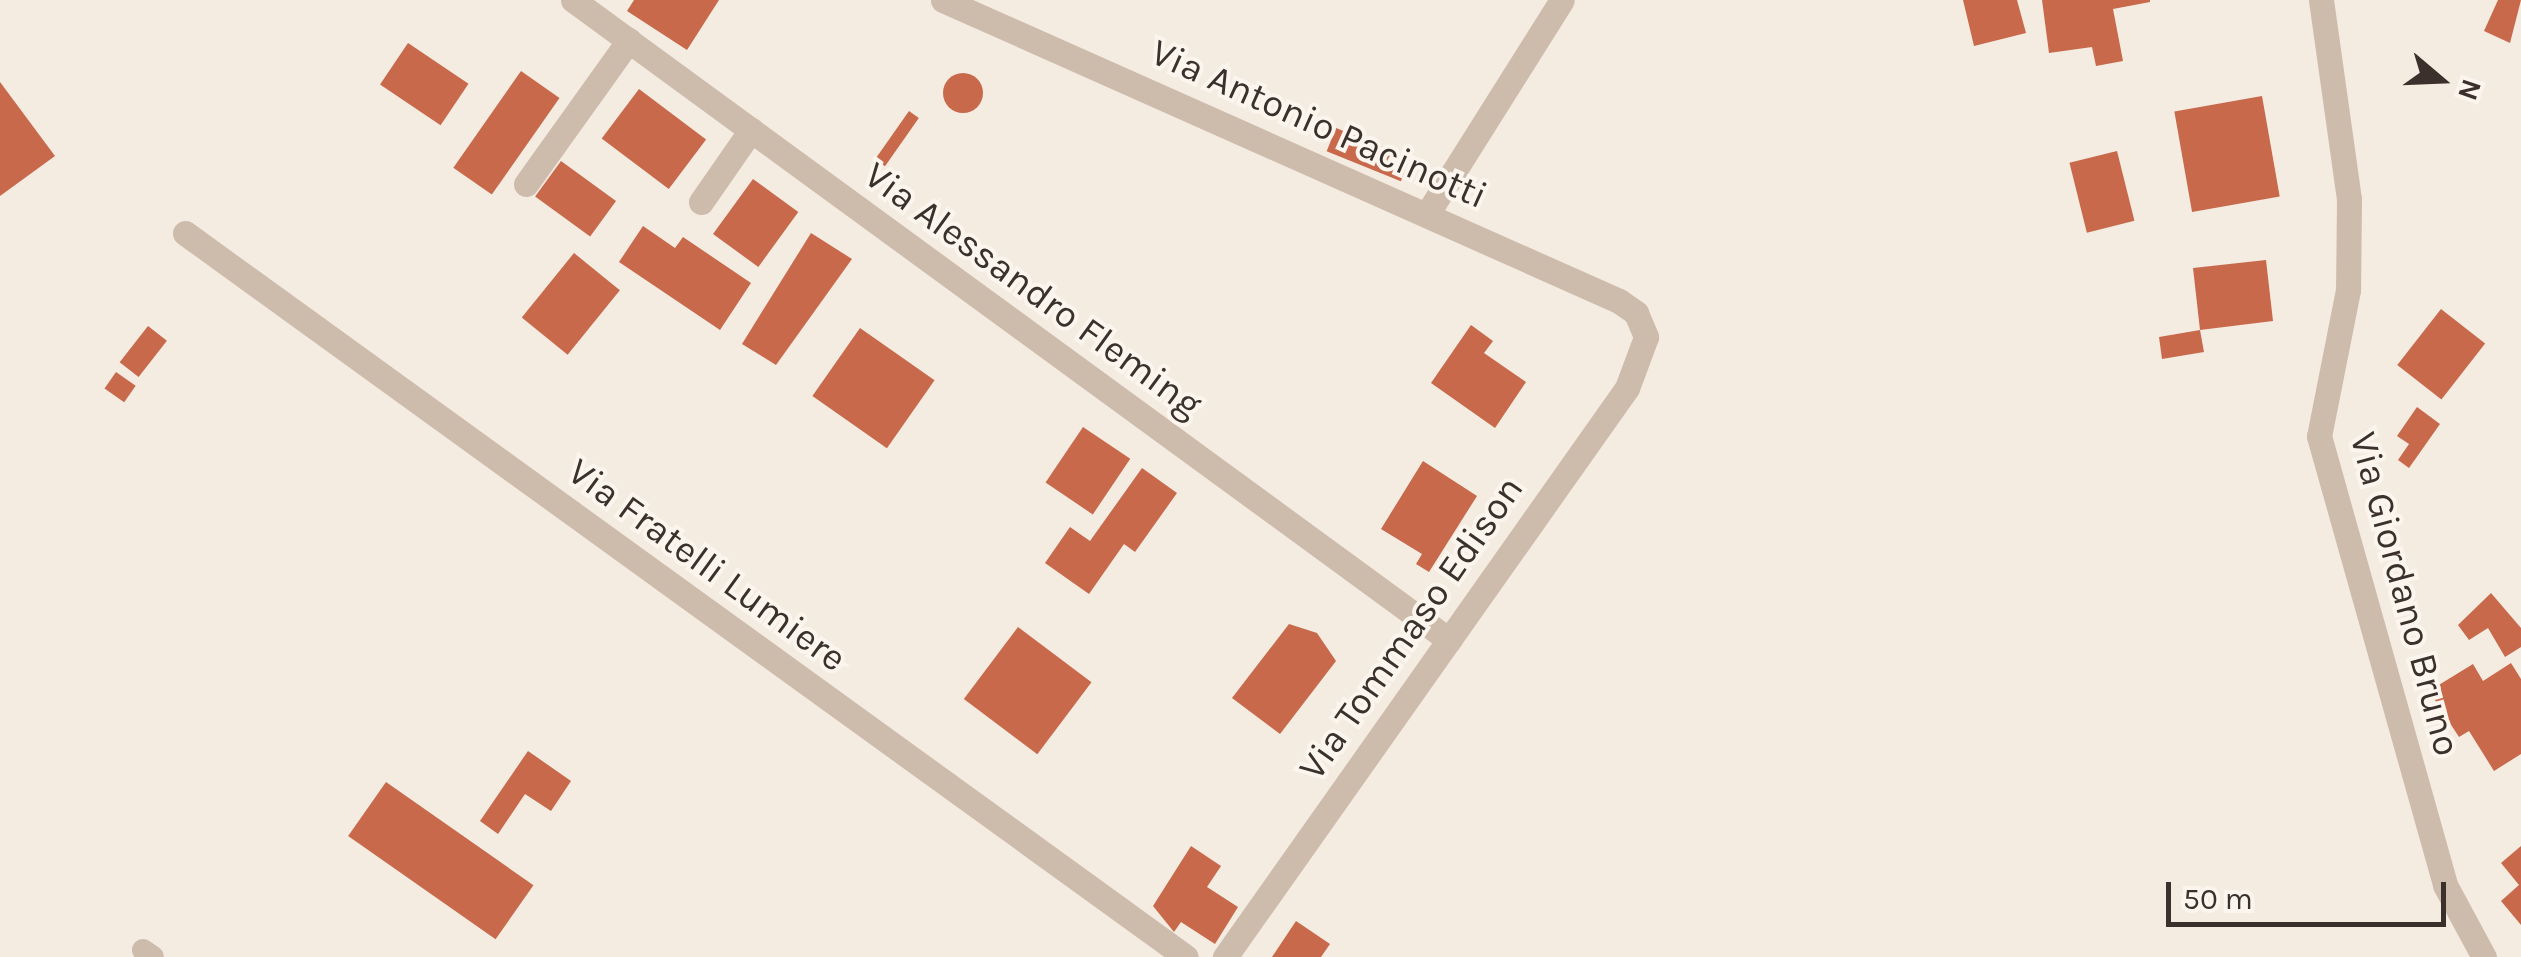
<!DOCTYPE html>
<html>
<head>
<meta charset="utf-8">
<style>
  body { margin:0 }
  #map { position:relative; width:2521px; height:957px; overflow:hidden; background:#f4ebe1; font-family:Karla,sans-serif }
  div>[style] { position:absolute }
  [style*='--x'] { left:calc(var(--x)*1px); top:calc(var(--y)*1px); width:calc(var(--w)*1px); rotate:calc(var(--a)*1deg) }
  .building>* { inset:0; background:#c8694b; transform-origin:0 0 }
  .round { border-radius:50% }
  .lane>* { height:22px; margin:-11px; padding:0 11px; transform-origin:11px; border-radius:11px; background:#cdbbac }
  .street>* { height:25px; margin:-12.5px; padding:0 12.5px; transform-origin:12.5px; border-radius:12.5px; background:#cdbbac }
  span { translate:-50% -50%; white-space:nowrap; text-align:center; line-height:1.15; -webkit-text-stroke:8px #fbf5ee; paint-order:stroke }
  .street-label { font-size:38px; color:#3b302b }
  .north { position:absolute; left:2391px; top:30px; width:100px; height:100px; -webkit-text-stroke:8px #fbf5ee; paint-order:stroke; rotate:109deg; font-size:28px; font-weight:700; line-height:40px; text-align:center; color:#3b302b }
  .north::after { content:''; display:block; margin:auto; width:35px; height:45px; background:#3b302b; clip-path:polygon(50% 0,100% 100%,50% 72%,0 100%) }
  .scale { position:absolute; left:2166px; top:882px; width:280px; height:45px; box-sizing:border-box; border:5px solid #3b302b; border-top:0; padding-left:12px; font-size:30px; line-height:35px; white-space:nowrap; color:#3b302b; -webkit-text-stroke:8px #fbf5ee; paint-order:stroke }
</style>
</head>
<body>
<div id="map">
  <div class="building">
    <div style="clip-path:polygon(634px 0,719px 0,687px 50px,627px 11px)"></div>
    <div style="clip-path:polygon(1963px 0,2017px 0,2026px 33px,1974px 46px)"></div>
    <div style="clip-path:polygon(2042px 0,2150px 0,2150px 2px,2113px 9px,2123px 61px,2096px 66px,2092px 47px,2049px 53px)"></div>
    <div style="clip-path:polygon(2498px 0,2521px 0,2510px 43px,2484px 31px)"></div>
    <div style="left:408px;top:43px;width:73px;height:50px;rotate:34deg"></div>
    <div style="left:521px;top:71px;width:47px;height:118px;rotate:35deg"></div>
    <div class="round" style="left:943px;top:73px;width:40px;height:40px"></div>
    <div style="clip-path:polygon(0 82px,55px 156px,0 196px)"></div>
    <div style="left:639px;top:89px;width:84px;height:62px;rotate:37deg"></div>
    <div style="left:2262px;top:96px;width:102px;height:89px;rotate:80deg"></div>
    <div style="left:909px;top:111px;width:12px;height:59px;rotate:35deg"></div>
    <div style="left:1336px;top:128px;width:80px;height:25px;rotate:22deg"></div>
    <div style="left:2117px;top:151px;width:72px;height:49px;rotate:76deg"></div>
    <div style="left:561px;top:161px;width:68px;height:44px;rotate:36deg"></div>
    <div style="left:753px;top:179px;width:56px;height:68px;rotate:36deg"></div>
    <div style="clip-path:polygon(643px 226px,675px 248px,683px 237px,751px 283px,720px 330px,619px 262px)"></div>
    <div style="clip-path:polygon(811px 233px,852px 259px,776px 365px,742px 344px)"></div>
    <div style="left:574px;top:253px;width:59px;height:83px;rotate:39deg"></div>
    <div style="clip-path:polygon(2266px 260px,2273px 321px,2200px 330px,2204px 352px,2162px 359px,2159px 337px,2200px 330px,2193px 268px)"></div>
    <div style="left:2441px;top:309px;width:56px;height:71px;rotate:38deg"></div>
    <div style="clip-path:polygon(1471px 325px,1493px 341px,1484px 353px,1526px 382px,1495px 428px,1431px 383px)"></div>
    <div style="left:148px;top:326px;width:24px;height:46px;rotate:38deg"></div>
    <div style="left:860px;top:328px;width:91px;height:83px;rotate:35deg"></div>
    <div style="left:116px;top:372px;width:24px;height:20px;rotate:35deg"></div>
    <div style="clip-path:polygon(2417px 407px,2440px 424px,2409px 468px,2398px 460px,2409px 444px,2397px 436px)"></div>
    <div style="left:1083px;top:427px;width:57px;height:67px;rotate:34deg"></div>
    <div style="clip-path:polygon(1423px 461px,1477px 496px,1429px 572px,1416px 564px,1422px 554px,1381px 529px)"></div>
    <div style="clip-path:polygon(1142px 468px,1177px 493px,1135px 552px,1124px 544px,1089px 594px,1045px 563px,1070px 527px,1090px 541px)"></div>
    <div style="clip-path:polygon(2491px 593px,2521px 628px,2521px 647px,2505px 657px,2488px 628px,2469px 640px,2458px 625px)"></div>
    <div style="clip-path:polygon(1289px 624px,1317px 633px,1336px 661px,1280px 734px,1232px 698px)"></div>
    <div style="left:1018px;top:627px;width:92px;height:90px;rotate:37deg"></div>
    <div style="clip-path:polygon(2511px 663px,2521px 679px,2521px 754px,2494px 771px,2469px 731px,2459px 737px,2429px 691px,2473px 664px,2483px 681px)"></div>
    <div style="clip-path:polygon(528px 751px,571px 781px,551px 811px,525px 794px,498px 834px,480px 821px)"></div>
    <div style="left:386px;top:782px;width:180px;height:66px;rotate:35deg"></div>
    <div style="clip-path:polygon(1191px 846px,1221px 866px,1207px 887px,1238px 907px,1215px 944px,1181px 922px,1174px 932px,1153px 906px)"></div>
    <div style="clip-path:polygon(2521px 846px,2521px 925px,2501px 901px,2519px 885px,2501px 863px)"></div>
    <div style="clip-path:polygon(1296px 921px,1330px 944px,1321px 957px,1272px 957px)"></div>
  </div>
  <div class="lane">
    <div style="--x:143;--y:950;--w:12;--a:35"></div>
  </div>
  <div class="street">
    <div style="--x:573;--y:0;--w:1085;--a:36.15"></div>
    <div style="--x:943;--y:0;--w:740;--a:24"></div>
    <div style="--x:1619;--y:301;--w:21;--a:35"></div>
    <div style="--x:1636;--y:313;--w:26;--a:67"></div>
    <div style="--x:1646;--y:337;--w:54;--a:110.4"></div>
    <div style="--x:1627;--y:388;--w:697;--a:125.24"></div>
    <div style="--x:2321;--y:0;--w:201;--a:82"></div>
    <div style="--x:2349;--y:199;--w:91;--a:90.6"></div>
    <div style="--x:2348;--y:290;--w:149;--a:101.2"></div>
    <div style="--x:2319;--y:436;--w:466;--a:74.3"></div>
    <div style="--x:2445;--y:885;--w:82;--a:61.6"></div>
    <div style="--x:526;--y:184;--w:177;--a:-54.4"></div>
    <div style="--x:701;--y:202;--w:88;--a:-55.2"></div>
    <div style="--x:1429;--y:211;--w:249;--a:-57.8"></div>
    <div style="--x:185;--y:233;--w:1235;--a:35.88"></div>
  </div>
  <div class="street-label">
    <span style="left:1319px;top:124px;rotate:24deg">Via Antonio Pacinotti</span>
    <span style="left:1033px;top:290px;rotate:36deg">Via Alessandro Fleming</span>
    <span style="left:707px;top:565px;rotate:36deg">Via Fratelli Lumiere</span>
    <span style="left:2405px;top:594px;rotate:75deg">Via Giordano Bruno</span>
    <span style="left:1411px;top:628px;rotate:-55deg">Via Tommaso Edison</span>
  </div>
  <div class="north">N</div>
  <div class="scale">50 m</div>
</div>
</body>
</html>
